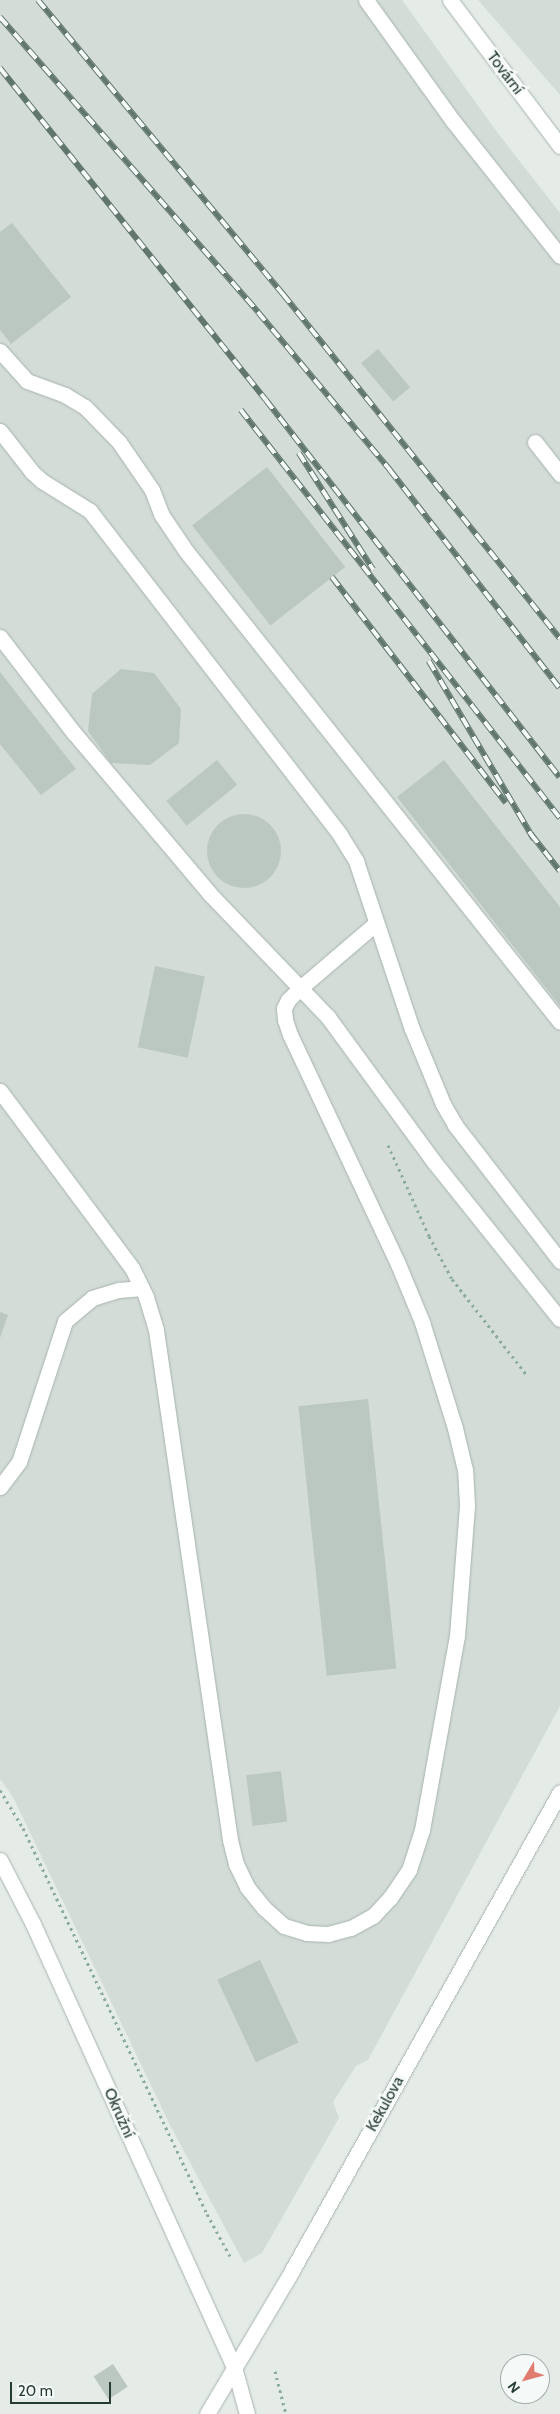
<!DOCTYPE html>
<html>
<head>
<meta charset="utf-8">
<style>
  body { margin:0 }
  #map { position:relative; width:560px; height:2414px; overflow:hidden; background:#e5ece8; font-family:Cabin,sans-serif }
  div>[style] { position:absolute }
  [style*='--x'] { left:calc(var(--x)*1px); top:calc(var(--y)*1px); width:calc(var(--w)*1px); rotate:calc(var(--a)*1deg) }
  .built>* { inset:0; background:#d3dcd7 }
  .building>* { inset:0; background:#bbc7c1; transform-origin:0 0 }
  .round { border-radius:50% }
  .path>* { height:3px; margin-top:-1.5px; transform-origin:0; background:repeating-linear-gradient(90deg,#8aac9c 0 2.5px,transparent 0 6.5px) }
  .roads { filter:drop-shadow(0 0 1px #a8b4ae) drop-shadow(0 0 1px #a8b4ae) }
  .service>* { height:15px; margin:-7.5px; padding:0 7.5px; transform-origin:7.5px; border-radius:7.5px; background:#fff }
  .minor>* { height:15px; margin:-7.5px; padding:0 7.5px; transform-origin:7.5px; border-radius:7.5px; background:#fff }
  .tertiary>* { height:15px; margin:-7.5px; padding:0 7.5px; transform-origin:7.5px; border-radius:7.5px; background:#fff }
  .rail>* { height:5.5px; margin-top:-2.75px; transform-origin:0; background:repeating-linear-gradient(90deg,#f5f9f7 0 11px,#61776e 0 22px); box-sizing:border-box; border-block:1px solid #61776e }
  span { translate:-50% -50%; white-space:nowrap; text-align:center; line-height:1.15; -webkit-text-stroke:5px #f5f9f7; paint-order:stroke }
  .street-label { font-size:16px; color:#263c33 }
  .north { position:absolute; left:500px; top:2354px; width:50px; height:50px; box-sizing:border-box; background:#f5f9f7; border:1px solid #a2ada9; border-radius:50%; rotate:233deg; font-size:14px; font-weight:700; line-height:20px; text-align:center; color:#263c33 }
  .north::after { content:''; display:block; margin:auto; width:18px; height:22px; background:#e17b6f; clip-path:polygon(50% 0,100% 100%,50% 72%,0 100%) }
  .scale { position:absolute; left:10px; top:2382px; width:101px; height:22px; box-sizing:border-box; border:2px solid #263c33; border-top:0; padding-left:6px; font-size:15px; line-height:18px; white-space:nowrap; color:#263c33; -webkit-text-stroke:4px #f5f9f7; paint-order:stroke }
</style>
</head>
<body>
<div id="map">
  <div class="built">
    <div style="clip-path:polygon(0 0,402px 0,497px 132px,560px 213px,560px 1706px,368px 2060px,356px 2066px,333px 2102px,339px 2118px,262px 2253px,244px 2263px,171px 2127px,13px 1797px,0 1779px)"></div>
    <div style="clip-path:polygon(478px 0,560px 0,560px 95px)"></div>
  </div>
  <div class="building">
    <div style="clip-path:polygon(12px 223px,71px 297px,11px 344px,0 330px,0 232px)"></div>
    <div style="left:378px;top:349px;width:50px;height:22px;rotate:50deg"></div>
    <div style="left:267px;top:467px;width:127px;height:95px;rotate:52deg"></div>
    <div style="clip-path:polygon(121px 669px,154px 673px,181px 709px,179px 743px,150px 765px,111px 763px,88px 731px,92px 694px)"></div>
    <div style="clip-path:polygon(0 672px,76px 769px,41px 795px,0 744px)"></div>
    <div style="left:217px;top:760px;width:32px;height:65px;rotate:51deg"></div>
    <div style="clip-path:polygon(444px 760px,560px 907px,560px 1006px,397px 797px)"></div>
    <div class="round" style="left:207px;top:814px;width:74px;height:74px"></div>
    <div style="left:155px;top:966px;width:51px;height:83px;rotate:12deg"></div>
    <div style="clip-path:polygon(0 1312px,8px 1315px,0 1338px)"></div>
    <div style="left:368px;top:1399px;width:271px;height:70px;rotate:84deg"></div>
    <div style="left:281px;top:1771px;width:51px;height:35px;rotate:83deg"></div>
    <div style="left:260px;top:1960px;width:91px;height:47px;rotate:65deg"></div>
    <div style="left:113px;top:2364px;width:27px;height:23px;rotate:57deg"></div>
  </div>
  <div class="path">
    <div style="--x:388;--y:1145;--w:100;--a:65.7"></div>
    <div style="--x:429;--y:1236;--w:49;--a:61.9"></div>
    <div style="--x:452;--y:1279;--w:120;--a:52.1"></div>
    <div style="--x:0;--y:1790;--w:44;--a:58.8"></div>
    <div style="--x:23;--y:1828;--w:428;--a:64.5"></div>
    <div style="--x:207;--y:2214;--w:48;--a:61.3"></div>
    <div style="--x:275;--y:2371;--w:44;--a:75.7"></div>
  </div>
  <div class="roads">
    <div class="service">
      <div style="--x:366;--y:0;--w:149;--a:54.3"></div>
      <div style="--x:453;--y:121;--w:172;--a:51.6"></div>
      <div style="--x:0;--y:351;--w:40;--a:48"></div>
      <div style="--x:27;--y:381;--w:40;--a:20.2"></div>
      <div style="--x:65;--y:395;--w:23;--a:31"></div>
      <div style="--x:85;--y:407;--w:49;--a:45.8"></div>
      <div style="--x:119;--y:442;--w:58;--a:55.5"></div>
      <div style="--x:152;--y:490;--w:26;--a:69"></div>
      <div style="--x:161;--y:514;--w:45;--a:56"></div>
      <div style="--x:186;--y:551;--w:601;--a:51.55"></div>
      <div style="--x:0;--y:431;--w:52;--a:52"></div>
      <div style="--x:32;--y:472;--w:13;--a:42"></div>
      <div style="--x:42;--y:481;--w:57;--a:32"></div>
      <div style="--x:90;--y:511;--w:409;--a:52.3"></div>
      <div style="--x:340;--y:835;--w:31;--a:58"></div>
      <div style="--x:356;--y:861;--w:177;--a:71.6"></div>
      <div style="--x:412;--y:1029;--w:81;--a:67.5"></div>
      <div style="--x:443;--y:1104;--w:24;--a:60"></div>
      <div style="--x:455;--y:1125;--w:172;--a:52.3"></div>
      <div style="--x:535;--y:442;--w:41;--a:52"></div>
      <div style="--x:0;--y:637;--w:121;--a:52.4"></div>
      <div style="--x:74;--y:733;--w:209;--a:49.8"></div>
      <div style="--x:209;--y:893;--w:172;--a:46.2"></div>
      <div style="--x:328;--y:1017;--w:180;--a:53.8"></div>
      <div style="--x:434;--y:1162;--w:201;--a:51.3"></div>
      <div style="--x:0;--y:1091;--w:221;--a:53.3"></div>
      <div style="--x:132;--y:1268;--w:32;--a:64"></div>
      <div style="--x:146;--y:1297;--w:34;--a:73"></div>
      <div style="--x:156;--y:1330;--w:515;--a:81.74"></div>
      <div style="--x:230;--y:1840;--w:25;--a:76"></div>
      <div style="--x:236;--y:1864;--w:25;--a:64"></div>
      <div style="--x:247;--y:1887;--w:27;--a:51"></div>
      <div style="--x:264;--y:1908;--w:27;--a:42"></div>
      <div style="--x:284;--y:1926;--w:24;--a:17"></div>
      <div style="--x:307;--y:1933;--w:21;--a:3"></div>
      <div style="--x:328;--y:1934;--w:24;--a:-15"></div>
      <div style="--x:351;--y:1928;--w:25;--a:-29"></div>
      <div style="--x:373;--y:1916;--w:25;--a:-47"></div>
      <div style="--x:390;--y:1898;--w:34;--a:-56"></div>
      <div style="--x:409;--y:1870;--w:42;--a:-72"></div>
      <div style="--x:422;--y:1830;--w:197;--a:-79.8"></div>
      <div style="--x:457;--y:1636;--w:131;--a:-85.6"></div>
      <div style="--x:467;--y:1505;--w:35;--a:-93"></div>
      <div style="--x:465;--y:1470;--w:43;--a:-103.4"></div>
      <div style="--x:455;--y:1428;--w:111;--a:-107.3"></div>
      <div style="--x:422;--y:1322;--w:63;--a:-112.5"></div>
      <div style="--x:398;--y:1264;--w:253;--a:-115.2"></div>
      <div style="--x:290;--y:1035;--w:16;--a:-108"></div>
      <div style="--x:285;--y:1020;--w:12;--a:-95"></div>
      <div style="--x:284;--y:1008;--w:9;--a:-63"></div>
      <div style="--x:288;--y:1000;--w:16;--a:-45"></div>
      <div style="--x:299;--y:989;--w:100;--a:-40.5"></div>
      <div style="--x:0;--y:1487;--w:31;--a:-53"></div>
      <div style="--x:19;--y:1462;--w:148;--a:-71.9"></div>
      <div style="--x:65;--y:1321;--w:35;--a:-40"></div>
      <div style="--x:92;--y:1298;--w:28;--a:-17"></div>
      <div style="--x:119;--y:1290;--w:23;--a:-5"></div>
    </div>
    <div class="minor">
      <div style="--x:207;--y:2414;--w:163;--a:-59.3"></div>
      <div style="--x:290;--y:2274;--w:552;--a:-60.74"></div>
    </div>
    <div class="tertiary">
      <div style="--x:450;--y:0;--w:183;--a:53"></div>
      <div style="--x:0;--y:1860;--w:72;--a:62.7"></div>
      <div style="--x:33;--y:1924;--w:486;--a:65.6"></div>
      <div style="--x:234;--y:2367;--w:49;--a:74.5"></div>
    </div>
  </div>
  <div class="rail">
    <div style="--x:38;--y:0;--w:383;--a:50.2"></div>
    <div style="--x:283;--y:294;--w:442;--a:51.2"></div>
    <div style="--x:0;--y:17;--w:392;--a:48.8"></div>
    <div style="--x:258;--y:312;--w:206;--a:50.1"></div>
    <div style="--x:390;--y:470;--w:276;--a:52.1"></div>
    <div style="--x:0;--y:68;--w:425;--a:51.3"></div>
    <div style="--x:266;--y:400;--w:478;--a:52.1"></div>
    <div style="--x:241;--y:410;--w:518;--a:51.98"></div>
    <div style="--x:299;--y:453;--w:138;--a:57.5"></div>
    <div style="--x:332;--y:577;--w:285;--a:52.4"></div>
    <div style="--x:429;--y:661;--w:207;--a:59.5"></div>
    <div style="--x:531;--y:834;--w:47;--a:51.9"></div>
  </div>
  <div class="street-label">
    <span style="left:505px;top:73px;rotate:53deg">Tovární</span>
    <span style="left:385px;top:2104px;rotate:-61deg">Kekulova</span>
    <span style="left:119px;top:2113px;rotate:66deg">Okružní</span>
  </div>
  <div class="north">N</div>
  <div class="scale">20 m</div>
</div>
</body>
</html>
